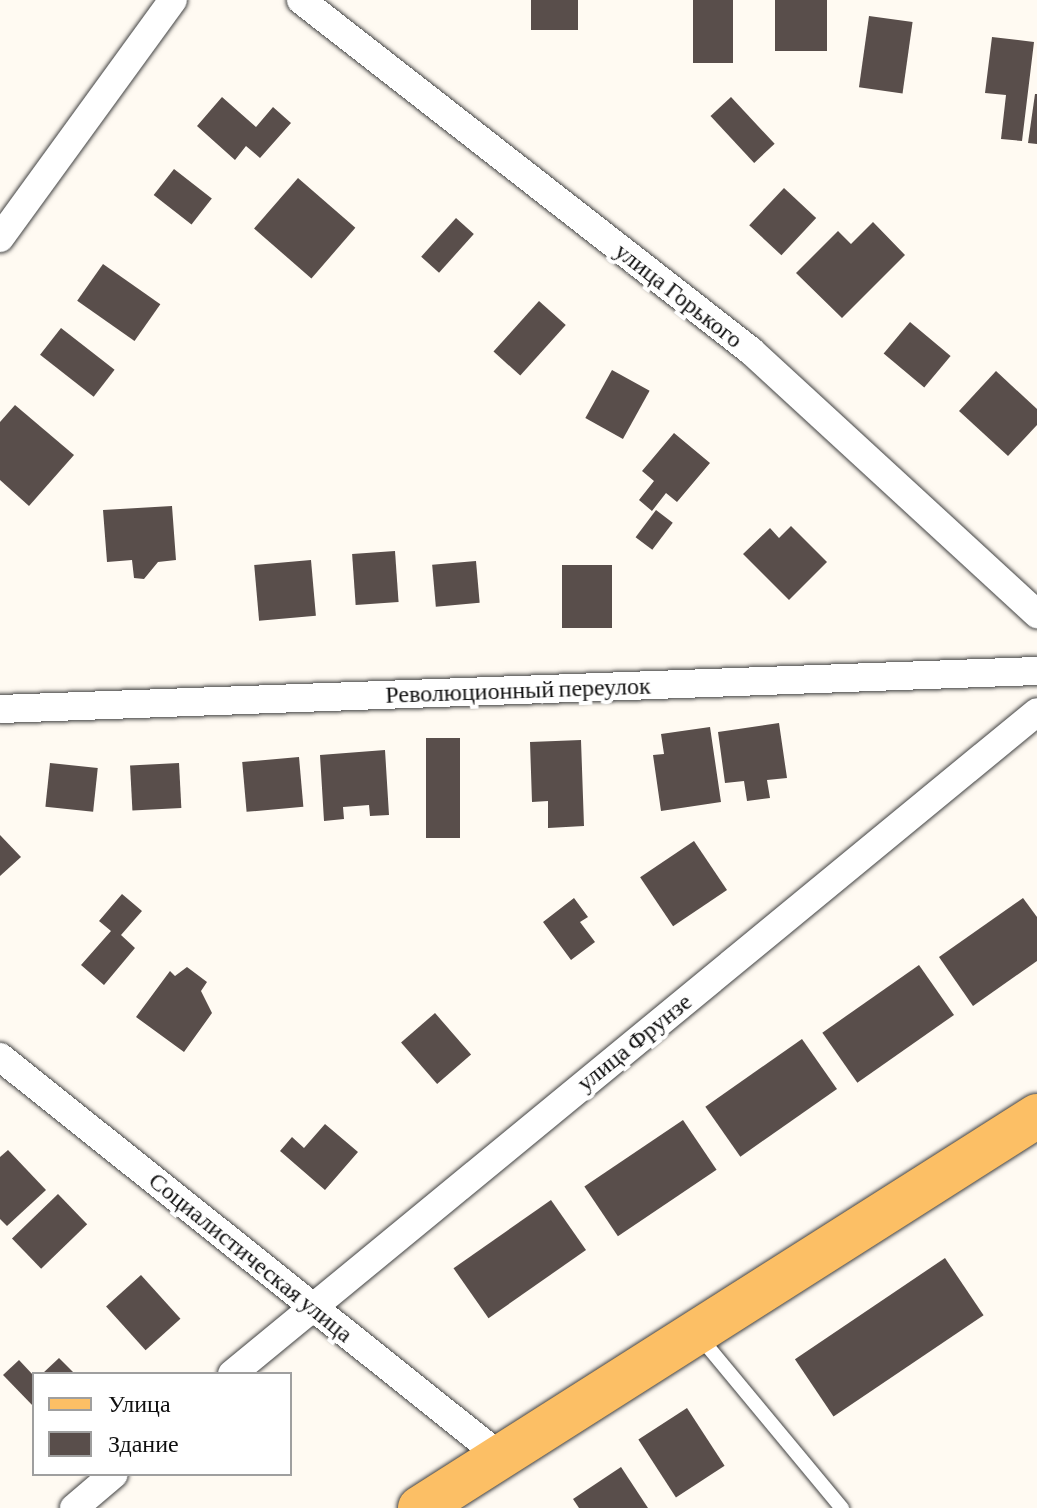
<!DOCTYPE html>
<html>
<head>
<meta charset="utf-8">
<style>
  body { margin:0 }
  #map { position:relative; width:1037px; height:1508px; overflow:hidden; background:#fffaf2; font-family:"Crimson Pro",serif }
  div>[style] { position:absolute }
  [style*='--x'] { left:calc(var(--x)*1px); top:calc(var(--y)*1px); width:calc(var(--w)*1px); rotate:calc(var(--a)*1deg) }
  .building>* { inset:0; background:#594e4b; transform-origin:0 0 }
  .roads { filter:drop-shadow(0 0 2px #424242) drop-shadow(0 0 2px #424242) }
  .service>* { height:14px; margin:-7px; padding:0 7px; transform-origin:7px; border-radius:7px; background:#fff }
  .minor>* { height:28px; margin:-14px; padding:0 14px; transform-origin:14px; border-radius:14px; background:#fff }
  .primary>* { height:44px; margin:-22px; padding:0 22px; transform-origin:22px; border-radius:22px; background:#fcbf65 }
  span { translate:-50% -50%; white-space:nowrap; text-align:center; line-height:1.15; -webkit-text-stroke:8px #fff; paint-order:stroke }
  .street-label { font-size:24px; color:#0f0f0f }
  .legend { position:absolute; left:32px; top:1372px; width:260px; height:104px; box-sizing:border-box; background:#fff; border:2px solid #9f9f9f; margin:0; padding:10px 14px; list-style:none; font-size:24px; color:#0f0f0f }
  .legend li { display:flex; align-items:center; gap:16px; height:40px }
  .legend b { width:40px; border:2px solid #9f9f9f }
</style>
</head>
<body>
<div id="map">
  <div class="building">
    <div style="left:531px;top:0;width:47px;height:30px"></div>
    <div style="left:693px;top:0;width:40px;height:63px"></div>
    <div style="left:775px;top:0;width:52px;height:51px"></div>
    <div style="left:869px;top:16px;width:44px;height:72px;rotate:8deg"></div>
    <div style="clip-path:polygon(992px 37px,1034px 42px,1022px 141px,1001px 139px,1006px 95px,985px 93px)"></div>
    <div style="clip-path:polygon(1035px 94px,1037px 94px,1037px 144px,1028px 143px)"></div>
    <div style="clip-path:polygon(222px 97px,256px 127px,273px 107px,291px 123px,260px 158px,246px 146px,235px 160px,197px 126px)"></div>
    <div style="left:731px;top:97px;width:64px;height:28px;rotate:47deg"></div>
    <div style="left:174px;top:169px;width:48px;height:33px;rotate:38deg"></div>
    <div style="left:298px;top:178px;width:76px;height:67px;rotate:41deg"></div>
    <div style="left:784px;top:188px;width:44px;height:51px;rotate:43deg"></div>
    <div style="left:456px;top:218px;width:24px;height:52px;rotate:42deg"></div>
    <div style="clip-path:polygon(873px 222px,905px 255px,842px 318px,796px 273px,838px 231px,851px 244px)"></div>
    <div style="left:103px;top:264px;width:70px;height:45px;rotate:35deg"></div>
    <div style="left:539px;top:301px;width:36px;height:68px;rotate:42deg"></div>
    <div style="left:910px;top:322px;width:53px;height:41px;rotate:40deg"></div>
    <div style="left:61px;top:328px;width:68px;height:34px;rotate:38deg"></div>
    <div style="left:612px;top:370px;width:43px;height:55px;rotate:29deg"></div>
    <div style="clip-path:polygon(996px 371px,1037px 409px,1037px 425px,1008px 456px,959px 411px)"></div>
    <div style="clip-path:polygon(15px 405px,74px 455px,29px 506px,0 480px,0 422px)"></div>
    <div style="clip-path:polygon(674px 433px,710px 463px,677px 502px,666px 493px,652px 511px,639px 500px,654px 481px,642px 471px)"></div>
    <div style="clip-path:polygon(172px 506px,176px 560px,158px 562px,144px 579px,134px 578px,132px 560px,107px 562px,103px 510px)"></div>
    <div style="left:656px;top:510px;width:21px;height:34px;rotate:37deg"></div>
    <div style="clip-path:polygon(791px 526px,827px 562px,789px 600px,743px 554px,770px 528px,779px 538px)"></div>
    <div style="left:395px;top:551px;width:51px;height:43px;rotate:86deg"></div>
    <div style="left:311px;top:560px;width:56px;height:57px;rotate:85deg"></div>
    <div style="left:476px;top:561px;width:42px;height:44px;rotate:85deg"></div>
    <div style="left:562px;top:565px;width:50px;height:63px"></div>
    <div style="clip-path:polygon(779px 723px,787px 778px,767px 780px,770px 798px,747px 801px,744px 781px,725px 783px,718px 732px)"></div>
    <div style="clip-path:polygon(710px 727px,721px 802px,661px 811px,653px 755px,664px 754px,661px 734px)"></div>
    <div style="left:426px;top:738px;width:34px;height:100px"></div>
    <div style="clip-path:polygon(581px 740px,584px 826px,548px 828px,548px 801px,532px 802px,530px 742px)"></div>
    <div style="clip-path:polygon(385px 750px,389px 815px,370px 816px,369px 805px,343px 807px,344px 819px,324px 821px,320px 755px)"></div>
    <div style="left:299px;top:757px;width:50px;height:57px;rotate:85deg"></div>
    <div style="left:50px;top:763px;width:48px;height:44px;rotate:6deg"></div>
    <div style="left:179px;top:763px;width:45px;height:49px;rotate:87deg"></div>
    <div style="clip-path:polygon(0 835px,21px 857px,0 876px)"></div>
    <div style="left:694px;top:841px;width:59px;height:65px;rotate:56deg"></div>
    <div style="clip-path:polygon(122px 894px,142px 911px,121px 935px,135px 948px,104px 985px,81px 965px,111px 931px,99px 921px)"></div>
    <div style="clip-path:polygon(574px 898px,588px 917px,580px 922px,595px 942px,571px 960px,543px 922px)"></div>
    <div style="clip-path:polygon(1023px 898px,1037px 917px,1037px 961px,973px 1006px,939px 957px)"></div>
    <div style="left:919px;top:965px;width:61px;height:118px;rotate:55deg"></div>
    <div style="clip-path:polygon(187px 967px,207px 982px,201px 991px,212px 1013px,184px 1052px,136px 1017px,170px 971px,175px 976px)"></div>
    <div style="left:435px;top:1013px;width:55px;height:45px;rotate:49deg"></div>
    <div style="left:802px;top:1039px;width:61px;height:118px;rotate:55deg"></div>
    <div style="left:683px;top:1120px;width:60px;height:119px;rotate:56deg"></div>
    <div style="clip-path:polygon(325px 1124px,358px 1152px,325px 1190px,280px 1151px,292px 1137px,304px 1148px)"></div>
    <div style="clip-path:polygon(8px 1150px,46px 1190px,7px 1226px,0 1219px,0 1157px)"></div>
    <div style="left:58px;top:1194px;width:42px;height:64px;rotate:46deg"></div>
    <div style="left:551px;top:1200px;width:61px;height:119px;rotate:55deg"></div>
    <div style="left:945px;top:1258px;width:69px;height:181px;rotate:56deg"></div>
    <div style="left:141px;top:1275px;width:59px;height:47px;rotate:48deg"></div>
    <div style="clip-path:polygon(59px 1358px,75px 1374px,42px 1374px)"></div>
    <div style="clip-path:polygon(19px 1360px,34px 1376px,34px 1407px,3px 1375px)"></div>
    <div style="left:687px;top:1408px;width:69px;height:58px;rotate:57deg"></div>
    <div style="clip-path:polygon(621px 1467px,648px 1508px,579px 1508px,573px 1499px)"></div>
  </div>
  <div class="roads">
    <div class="service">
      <div style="--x:699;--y:1336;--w:224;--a:50.3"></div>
    </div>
    <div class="minor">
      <div style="--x:301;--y:0;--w:571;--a:37.95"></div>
      <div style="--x:751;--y:351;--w:389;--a:42.6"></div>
      <div style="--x:0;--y:238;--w:294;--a:-54"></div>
      <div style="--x:0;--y:709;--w:1038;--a:-2.1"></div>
      <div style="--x:0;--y:1057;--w:641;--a:38.6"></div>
      <div style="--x:232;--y:1374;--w:1042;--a:-39.43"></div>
      <div style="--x:74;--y:1508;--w:52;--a:-40.4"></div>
    </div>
    <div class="primary">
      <div style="--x:420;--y:1508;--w:731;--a:-32.43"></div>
    </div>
  </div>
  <div class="street-label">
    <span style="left:679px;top:295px;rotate:38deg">улица Горького</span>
    <span style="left:518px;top:690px;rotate:-2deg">Революционный переулок</span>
    <span style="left:634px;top:1042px;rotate:-39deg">улица Фрунзе</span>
    <span style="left:251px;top:1257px;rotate:39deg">Социалистическая улица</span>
  </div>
  <ul class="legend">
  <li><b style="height:10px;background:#fcbf65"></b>Улица</li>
  <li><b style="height:22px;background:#594e4b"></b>Здание</li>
  </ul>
</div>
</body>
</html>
